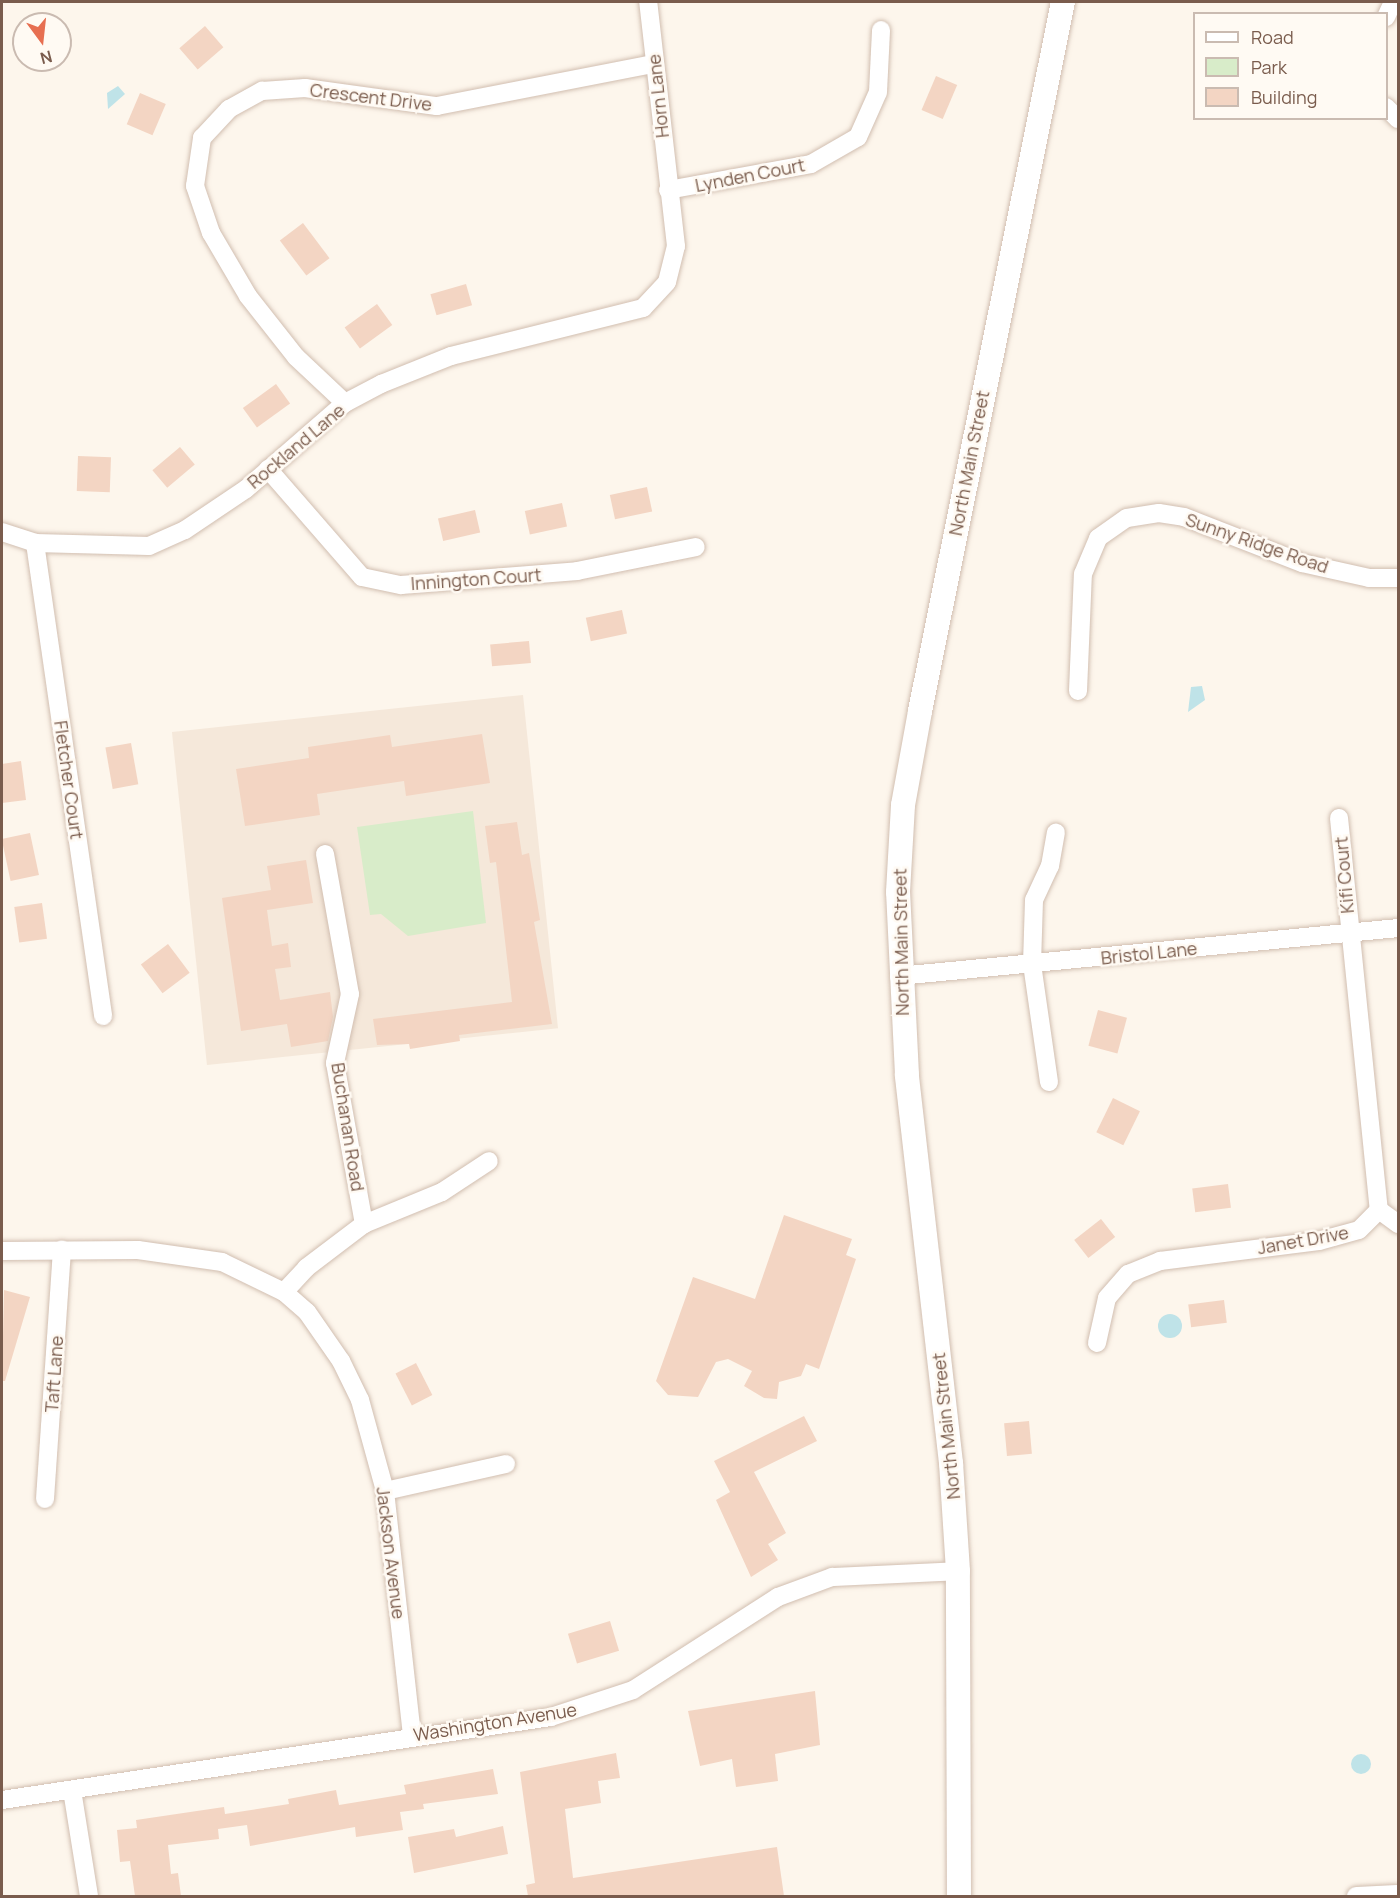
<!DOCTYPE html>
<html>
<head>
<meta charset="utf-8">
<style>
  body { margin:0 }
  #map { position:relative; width:1400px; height:1898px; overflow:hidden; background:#fdf6ec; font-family:Manrope,sans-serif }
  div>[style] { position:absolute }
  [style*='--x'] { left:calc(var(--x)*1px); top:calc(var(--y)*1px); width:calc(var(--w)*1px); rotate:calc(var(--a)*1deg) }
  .residential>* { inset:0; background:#f5e8da; transform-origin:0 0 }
  .green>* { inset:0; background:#d8ecc9 }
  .water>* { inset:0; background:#bfe3e8 }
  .round { border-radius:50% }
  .building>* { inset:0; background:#f3d5c3; transform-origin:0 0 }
  .roads { filter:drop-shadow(0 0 2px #d1beb0) drop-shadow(0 0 2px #d1beb0) }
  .street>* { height:18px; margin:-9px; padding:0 9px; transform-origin:9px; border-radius:9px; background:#fff }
  .secondary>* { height:24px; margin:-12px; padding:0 12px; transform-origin:12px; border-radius:12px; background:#fff }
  span { translate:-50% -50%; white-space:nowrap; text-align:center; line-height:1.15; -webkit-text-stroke:5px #fffaf3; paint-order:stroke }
  .street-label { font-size:18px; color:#7a5c4d }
  .frame { position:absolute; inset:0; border:3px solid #7a5c4d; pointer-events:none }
  .legend { position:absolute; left:1193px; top:12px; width:195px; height:108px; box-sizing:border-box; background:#fffaf3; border:2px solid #cabbb1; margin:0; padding:8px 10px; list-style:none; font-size:18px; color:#7a5c4d }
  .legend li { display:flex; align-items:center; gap:12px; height:30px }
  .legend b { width:30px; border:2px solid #cabbb1 }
  .north { position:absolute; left:12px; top:12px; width:60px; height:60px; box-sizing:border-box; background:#fffaf3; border:2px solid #cabbb1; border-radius:50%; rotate:165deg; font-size:16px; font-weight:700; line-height:24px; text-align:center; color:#7a5c4d }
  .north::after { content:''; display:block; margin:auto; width:21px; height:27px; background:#e76f51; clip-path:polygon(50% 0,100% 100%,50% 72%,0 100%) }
</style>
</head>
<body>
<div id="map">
  <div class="residential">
    <div style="left:523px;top:695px;width:335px;height:353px;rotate:84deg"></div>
  </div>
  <div class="green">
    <div style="clip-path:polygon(473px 811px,486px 923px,408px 936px,381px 914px,370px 915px,357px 827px)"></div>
  </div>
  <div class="water">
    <div style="clip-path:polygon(118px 86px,125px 94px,108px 109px,107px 93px)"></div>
    <div style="clip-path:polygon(1202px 686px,1205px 700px,1188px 712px,1191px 687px)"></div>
    <div class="round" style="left:1158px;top:1314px;width:24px;height:24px"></div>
    <div class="round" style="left:1351px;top:1754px;width:20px;height:20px"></div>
  </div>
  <div class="building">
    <div style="left:205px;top:26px;width:28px;height:34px;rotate:49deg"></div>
    <div style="left:936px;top:76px;width:23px;height:37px;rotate:23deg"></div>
    <div style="left:140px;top:93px;width:28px;height:34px;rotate:23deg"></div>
    <div style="left:303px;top:223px;width:44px;height:29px;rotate:53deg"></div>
    <div style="left:466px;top:284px;width:22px;height:37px;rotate:74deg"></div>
    <div style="left:377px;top:304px;width:26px;height:40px;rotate:54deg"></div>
    <div style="left:276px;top:384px;width:24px;height:41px;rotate:54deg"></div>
    <div style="left:180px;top:447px;width:23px;height:36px;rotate:50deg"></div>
    <div style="left:78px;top:456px;width:33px;height:35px;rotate:2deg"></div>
    <div style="left:647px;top:487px;width:25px;height:38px;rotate:78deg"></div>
    <div style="left:562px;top:503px;width:24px;height:38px;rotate:78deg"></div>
    <div style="left:475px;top:510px;width:23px;height:38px;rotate:77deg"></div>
    <div style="left:622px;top:610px;width:24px;height:37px;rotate:78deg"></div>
    <div style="left:529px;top:641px;width:22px;height:39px;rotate:85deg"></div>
    <div style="clip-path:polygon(482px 734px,490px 783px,406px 796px,404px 781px,317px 794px,320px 815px,245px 826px,236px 769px,309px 758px,308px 747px,390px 735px,392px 747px)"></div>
    <div style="left:131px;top:743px;width:42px;height:26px;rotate:80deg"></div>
    <div style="clip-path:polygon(21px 761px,26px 800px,2px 803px,2px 764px)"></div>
    <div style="clip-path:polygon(517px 822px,522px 855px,529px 853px,540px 920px,534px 922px,552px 1024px,459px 1035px,460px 1041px,410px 1049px,409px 1044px,377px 1045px,373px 1019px,512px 1002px,496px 862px,490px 863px,485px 826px)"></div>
    <div style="left:30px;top:833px;width:43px;height:29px;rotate:78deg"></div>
    <div style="clip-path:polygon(306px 860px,313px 903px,267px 910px,272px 946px,288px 943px,291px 967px,275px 969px,280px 1000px,330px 992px,333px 1017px,328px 1041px,291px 1047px,287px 1024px,241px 1031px,222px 898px,271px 890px,267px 866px)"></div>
    <div style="left:42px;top:903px;width:36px;height:28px;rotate:82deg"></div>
    <div style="left:168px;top:944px;width:36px;height:34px;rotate:53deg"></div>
    <div style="left:1098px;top:1010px;width:30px;height:37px;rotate:15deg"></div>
    <div style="left:1113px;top:1098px;width:30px;height:38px;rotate:26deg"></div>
    <div style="left:1228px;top:1184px;width:24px;height:36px;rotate:83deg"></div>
    <div style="clip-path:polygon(784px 1215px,852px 1239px,846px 1255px,856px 1259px,819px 1369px,806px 1364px,801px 1376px,779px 1382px,777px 1399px,764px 1398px,744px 1386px,752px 1371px,728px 1359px,716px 1362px,698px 1397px,668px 1395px,656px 1381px,693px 1277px,755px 1299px)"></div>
    <div style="left:1101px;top:1219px;width:23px;height:34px;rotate:52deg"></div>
    <div style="clip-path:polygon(4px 1290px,30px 1297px,5px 1381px,2px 1381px)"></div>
    <div style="left:1224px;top:1300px;width:23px;height:36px;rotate:83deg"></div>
    <div style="left:416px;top:1363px;width:36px;height:23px;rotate:63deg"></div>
    <div style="clip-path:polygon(804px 1416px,817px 1441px,754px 1472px,786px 1533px,768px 1544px,778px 1560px,751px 1577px,716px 1500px,730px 1492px,714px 1461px)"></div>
    <div style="left:1029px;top:1421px;width:33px;height:25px;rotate:85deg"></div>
    <div style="left:610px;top:1621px;width:31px;height:44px;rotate:73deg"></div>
    <div style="clip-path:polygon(815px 1691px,820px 1745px,775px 1754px,778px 1781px,736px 1787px,732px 1759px,700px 1766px,688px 1711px)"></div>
    <div style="clip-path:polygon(616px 1753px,620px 1778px,598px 1781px,601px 1803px,565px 1809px,573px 1878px,777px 1847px,784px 1896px,528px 1896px,526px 1885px,535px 1883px,520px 1772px)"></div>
    <div style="clip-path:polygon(493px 1769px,498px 1794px,423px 1804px,424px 1809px,400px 1812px,403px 1830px,356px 1837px,355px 1827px,250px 1846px,247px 1825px,218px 1829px,219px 1839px,168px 1845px,171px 1874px,178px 1873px,181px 1896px,135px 1896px,130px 1861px,120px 1862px,117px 1830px,137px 1828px,136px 1820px,224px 1807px,225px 1814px,289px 1804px,288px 1799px,336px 1790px,339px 1805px,406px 1794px,404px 1785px)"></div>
    <div style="clip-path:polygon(503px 1826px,508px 1854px,414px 1873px,408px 1837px,454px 1829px,456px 1837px)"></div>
  </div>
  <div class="roads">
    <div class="street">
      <div style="--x:1386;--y:17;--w:17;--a:-65"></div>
      <div style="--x:1386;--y:107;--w:17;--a:45"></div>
      <div style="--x:668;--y:190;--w:145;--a:-10.3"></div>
      <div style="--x:811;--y:164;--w:54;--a:-29.9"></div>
      <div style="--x:858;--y:137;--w:49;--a:-66"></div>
      <div style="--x:878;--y:92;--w:62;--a:-87.2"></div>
      <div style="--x:345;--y:403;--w:67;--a:-136.8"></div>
      <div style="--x:296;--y:357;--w:78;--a:-128.2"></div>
      <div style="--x:248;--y:296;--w:73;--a:-120.4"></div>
      <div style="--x:211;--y:233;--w:50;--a:-108.8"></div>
      <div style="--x:195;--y:186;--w:49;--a:-81.7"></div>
      <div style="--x:202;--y:138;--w:40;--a:-47"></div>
      <div style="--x:229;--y:109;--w:38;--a:-29"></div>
      <div style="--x:262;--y:91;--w:43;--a:-4"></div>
      <div style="--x:305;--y:88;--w:133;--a:7.8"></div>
      <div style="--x:437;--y:106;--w:220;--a:-11"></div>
      <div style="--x:268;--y:469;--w:143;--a:49"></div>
      <div style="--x:362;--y:577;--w:40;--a:12"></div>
      <div style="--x:401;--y:585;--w:177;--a:-4.5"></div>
      <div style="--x:577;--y:571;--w:121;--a:-11.4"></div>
      <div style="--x:2;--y:532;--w:35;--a:18"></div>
      <div style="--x:35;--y:543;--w:114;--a:1.5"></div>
      <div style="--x:149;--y:546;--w:39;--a:-24"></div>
      <div style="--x:185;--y:530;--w:73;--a:-33.9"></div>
      <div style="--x:246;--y:489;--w:131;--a:-41"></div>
      <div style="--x:345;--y:403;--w:41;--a:-27.8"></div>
      <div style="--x:381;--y:384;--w:75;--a:-21.8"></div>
      <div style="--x:451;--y:356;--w:198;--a:-14"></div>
      <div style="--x:643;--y:308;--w:35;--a:-47"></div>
      <div style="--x:667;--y:282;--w:37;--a:-76"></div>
      <div style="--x:676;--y:246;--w:246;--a:-96.5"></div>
      <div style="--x:35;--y:543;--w:478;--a:81.8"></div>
      <div style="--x:1078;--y:691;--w:117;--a:-87.6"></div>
      <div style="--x:1083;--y:574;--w:39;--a:-67"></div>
      <div style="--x:1098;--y:538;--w:35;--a:-35"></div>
      <div style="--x:1127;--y:518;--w:32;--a:-9"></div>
      <div style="--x:1159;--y:513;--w:25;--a:9"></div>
      <div style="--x:1184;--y:517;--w:127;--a:21.3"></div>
      <div style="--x:1302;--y:563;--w:69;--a:12.6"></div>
      <div style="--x:1369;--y:578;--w:29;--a:0"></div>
      <div style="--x:1339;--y:818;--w:394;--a:84.2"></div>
      <div style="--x:325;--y:854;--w:142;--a:79.9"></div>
      <div style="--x:350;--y:994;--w:71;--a:102.3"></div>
      <div style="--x:335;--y:1063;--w:164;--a:79.8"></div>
      <div style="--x:899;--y:976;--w:501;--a:-5.49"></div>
      <div style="--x:1049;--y:1082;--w:119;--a:-98.2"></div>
      <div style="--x:1032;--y:964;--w:64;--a:-88.2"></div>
      <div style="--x:1034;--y:900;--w:38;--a:-65"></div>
      <div style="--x:1050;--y:866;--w:34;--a:-80"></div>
      <div style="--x:1379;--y:1210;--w:24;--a:36"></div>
      <div style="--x:2;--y:1251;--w:136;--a:-0.4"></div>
      <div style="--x:138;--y:1250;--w:85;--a:8.1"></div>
      <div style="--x:222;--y:1262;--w:69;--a:25.8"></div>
      <div style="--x:284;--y:1292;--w:30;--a:41"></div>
      <div style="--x:307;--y:1312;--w:60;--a:55.2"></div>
      <div style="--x:341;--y:1361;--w:43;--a:64"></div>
      <div style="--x:360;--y:1400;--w:94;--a:74.6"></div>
      <div style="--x:385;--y:1491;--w:246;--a:83.7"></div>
      <div style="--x:284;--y:1292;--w:33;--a:-47"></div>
      <div style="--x:306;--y:1268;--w:73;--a:-37.2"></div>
      <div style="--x:364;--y:1224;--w:84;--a:-22.3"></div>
      <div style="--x:442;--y:1192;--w:56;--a:-33.4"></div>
      <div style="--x:1097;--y:1343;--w:46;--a:-77.5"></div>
      <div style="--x:1107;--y:1298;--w:32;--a:-49"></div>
      <div style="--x:1128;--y:1274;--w:35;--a:-22"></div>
      <div style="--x:1160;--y:1261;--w:160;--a:-7.2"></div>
      <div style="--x:1319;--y:1241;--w:41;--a:-15.4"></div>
      <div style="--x:1359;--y:1230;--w:28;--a:-45"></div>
      <div style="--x:385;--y:1491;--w:124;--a:-12.6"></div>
      <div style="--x:45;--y:1499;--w:250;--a:-86.1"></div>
      <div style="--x:72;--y:1790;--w:107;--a:80.9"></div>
      <div style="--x:2;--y:1800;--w:555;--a:-8.6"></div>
      <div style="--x:551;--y:1717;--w:86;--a:-18.2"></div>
      <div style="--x:633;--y:1690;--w:172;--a:-32.7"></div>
      <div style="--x:778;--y:1597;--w:58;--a:-20.3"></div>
      <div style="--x:832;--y:1577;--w:126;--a:-2.7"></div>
      <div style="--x:1356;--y:1896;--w:42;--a:-2.7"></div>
    </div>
    <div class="secondary">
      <div style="--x:959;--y:1896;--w:325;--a:-90.2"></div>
      <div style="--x:958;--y:1571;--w:108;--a:-93.7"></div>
      <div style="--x:951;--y:1463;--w:390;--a:-96.5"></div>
      <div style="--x:907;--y:1075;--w:183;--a:-92.8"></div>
      <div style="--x:898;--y:892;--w:87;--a:-86.7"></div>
      <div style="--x:903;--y:805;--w:96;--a:-79.7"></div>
      <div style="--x:920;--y:711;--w:723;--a:-78.6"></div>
    </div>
  </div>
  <div class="street-label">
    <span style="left:658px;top:96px;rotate:-96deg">Horn Lane</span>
    <span style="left:371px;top:97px;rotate:7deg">Crescent Drive</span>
    <span style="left:750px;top:175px;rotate:-11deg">Lynden Court</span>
    <span style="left:296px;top:446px;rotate:-40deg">Rockland Lane</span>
    <span style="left:969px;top:463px;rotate:-79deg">North Main Street</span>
    <span style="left:1257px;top:543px;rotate:19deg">Sunny Ridge Road</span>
    <span style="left:476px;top:579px;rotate:-4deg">Innington Court</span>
    <span style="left:69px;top:780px;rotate:82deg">Fletcher Court</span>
    <span style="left:1344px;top:875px;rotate:-95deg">Kifi Court</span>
    <span style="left:901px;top:942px;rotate:-91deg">North Main Street</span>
    <span style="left:1149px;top:953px;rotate:-6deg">Bristol Lane</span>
    <span style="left:348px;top:1127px;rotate:81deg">Buchanan Road</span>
    <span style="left:1303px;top:1240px;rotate:-10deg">Janet Drive</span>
    <span style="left:54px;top:1374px;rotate:-86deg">Taft Lane</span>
    <span style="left:946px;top:1426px;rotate:-96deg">North Main Street</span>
    <span style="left:391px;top:1553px;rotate:83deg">Jackson Avenue</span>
    <span style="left:495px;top:1722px;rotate:-9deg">Washington Avenue</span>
  </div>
  <div class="frame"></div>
  <ul class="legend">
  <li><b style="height:8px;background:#fff"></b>Road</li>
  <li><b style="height:16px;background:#d8ecc9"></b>Park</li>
  <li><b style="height:16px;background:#f3d5c3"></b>Building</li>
  </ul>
  <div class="north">N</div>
</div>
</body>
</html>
